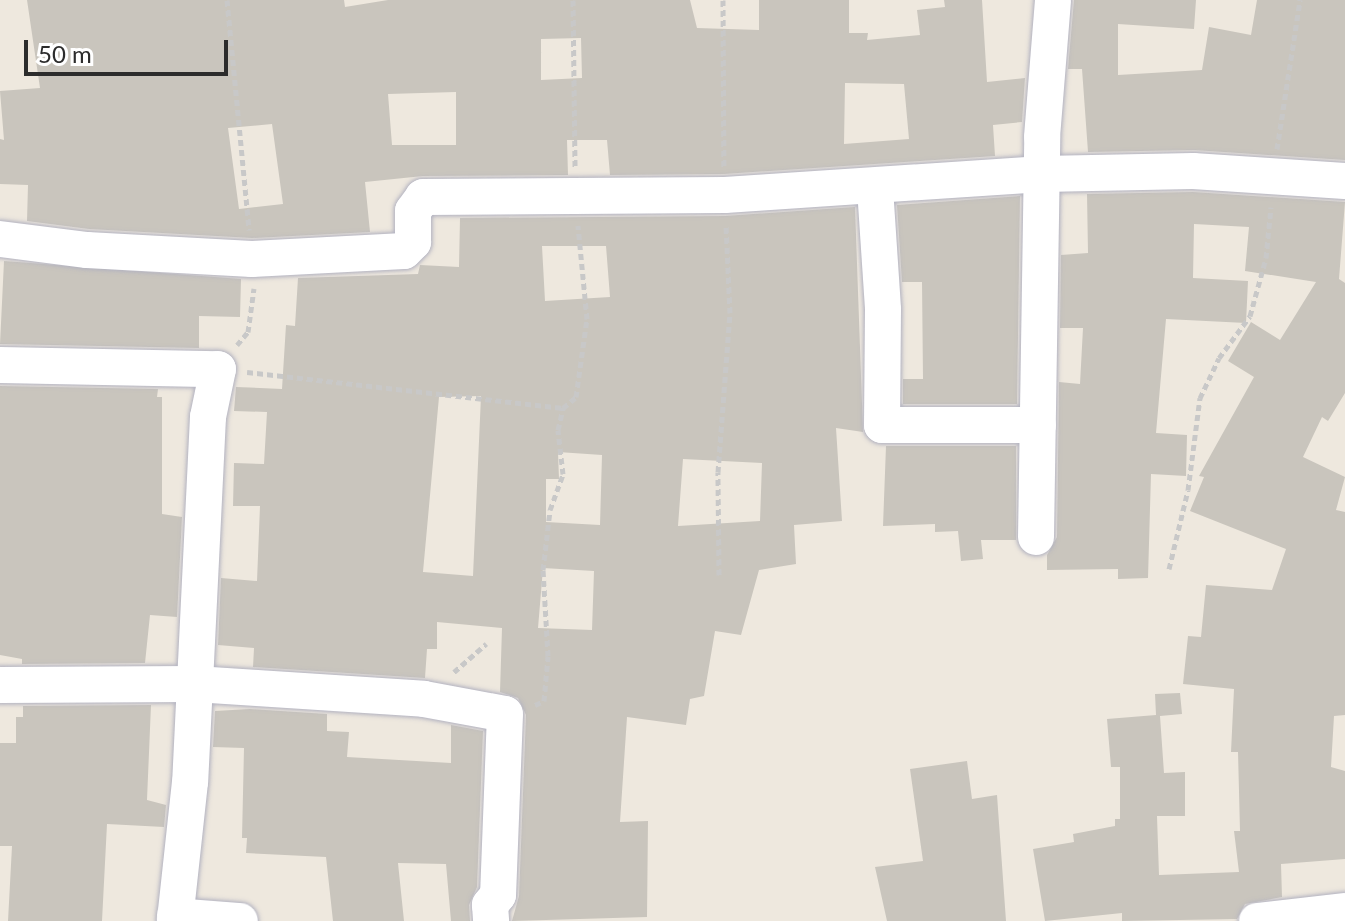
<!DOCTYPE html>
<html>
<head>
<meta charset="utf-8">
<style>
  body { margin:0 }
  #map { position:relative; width:1345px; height:921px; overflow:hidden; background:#eee8de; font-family:Lato,sans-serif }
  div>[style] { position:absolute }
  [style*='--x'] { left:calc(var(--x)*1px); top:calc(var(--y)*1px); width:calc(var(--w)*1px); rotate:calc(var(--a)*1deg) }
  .building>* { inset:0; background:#c9c5bd }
  .path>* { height:5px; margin-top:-2.5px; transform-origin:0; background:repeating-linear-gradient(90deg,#c8c8c8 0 6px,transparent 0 10px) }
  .roads { filter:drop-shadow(0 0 2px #b2b2c0) drop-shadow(0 0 2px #b2b2c0) }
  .minor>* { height:36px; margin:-18px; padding:0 18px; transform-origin:18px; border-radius:18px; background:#fff }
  span { translate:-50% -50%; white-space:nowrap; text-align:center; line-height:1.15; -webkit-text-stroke:8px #fff; paint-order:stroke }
  .scale { position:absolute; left:24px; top:40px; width:204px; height:36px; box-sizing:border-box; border:4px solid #2c2c2c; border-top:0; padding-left:10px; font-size:24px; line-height:28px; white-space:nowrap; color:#2c2c2c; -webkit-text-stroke:6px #fff; paint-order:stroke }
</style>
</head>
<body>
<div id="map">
  <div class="building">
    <div style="clip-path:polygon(evenodd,27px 0,344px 0,345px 7px,388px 0,690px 0,697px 28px,759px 30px,759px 0,849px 0,849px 33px,868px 33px,867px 40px,920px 35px,917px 10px,945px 7px,944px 0,982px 0,987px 82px,1025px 78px,1022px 122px,993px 125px,995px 156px,724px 174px,610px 175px,607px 140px,567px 140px,568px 175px,423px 176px,365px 182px,370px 232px,252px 238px,89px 229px,27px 221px,28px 185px,0 184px,0 139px,4px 140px,0 91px,40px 88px,27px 0,581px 38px,582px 78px,541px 80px,541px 39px,581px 38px,27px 0,845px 83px,904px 84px,909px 139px,844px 144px,845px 83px,27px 0,456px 92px,456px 145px,392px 145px,388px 94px,456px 92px,27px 0,272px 124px,283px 204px,239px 209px,228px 128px,272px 124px)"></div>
    <div style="clip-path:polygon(1074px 0,1196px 0,1194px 29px,1118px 24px,1118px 75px,1202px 70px,1209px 27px,1251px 35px,1257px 0,1345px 0,1345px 160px,1194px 150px,1088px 152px,1082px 69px,1068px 69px)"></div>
    <div style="clip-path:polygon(1193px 192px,1345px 202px,1339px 279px,1345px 283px,1345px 393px,1328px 421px,1322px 417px,1303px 457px,1345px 477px,1336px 510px,1345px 512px,1345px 715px,1334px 716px,1331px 767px,1345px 771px,1345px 859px,1281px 864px,1282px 897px,1245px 904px,1237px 919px,1122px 921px,1122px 913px,1045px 921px,1033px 849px,1074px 842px,1073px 834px,1115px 826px,1115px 819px,1120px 819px,1120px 767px,1111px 767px,1107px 719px,1156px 715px,1155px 694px,1180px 693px,1182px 714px,1160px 716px,1164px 773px,1185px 772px,1185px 816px,1157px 816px,1159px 875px,1239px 872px,1234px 831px,1240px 831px,1238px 752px,1231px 752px,1234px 689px,1183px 684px,1188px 636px,1201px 637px,1206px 585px,1272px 590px,1286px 549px,1190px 511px,1204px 477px,1199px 476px,1254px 377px,1228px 361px,1251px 322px,1280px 340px,1316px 282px,1245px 271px,1249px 227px,1194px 224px,1193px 278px,1248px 281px,1246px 323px,1166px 319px,1156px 433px,1187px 435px,1186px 476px,1151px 474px,1148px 578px,1118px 579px,1118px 569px,1047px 570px,1047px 555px,1057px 537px,1059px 382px,1080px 384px,1083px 328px,1060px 328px,1061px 255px,1088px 253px,1087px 194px)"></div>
    <div style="clip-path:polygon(1020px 196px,1017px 404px,903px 404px,903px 379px,923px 379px,922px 282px,902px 282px,897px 205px)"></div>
    <div style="clip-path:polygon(evenodd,855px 207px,863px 432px,836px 428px,842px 521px,794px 525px,796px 564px,759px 570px,741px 635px,715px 631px,704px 696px,690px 699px,686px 725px,627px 717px,620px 822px,648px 821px,647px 917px,512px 921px,519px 896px,526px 715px,518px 698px,500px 692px,502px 628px,437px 622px,437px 649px,427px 649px,425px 678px,253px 667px,254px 648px,218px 645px,221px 578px,257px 581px,260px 506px,233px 506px,234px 463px,264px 464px,267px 412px,234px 411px,236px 387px,282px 389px,286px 325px,295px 326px,298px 278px,418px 274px,420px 265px,459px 267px,460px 218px,725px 216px,855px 207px,542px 246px,606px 246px,610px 297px,545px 301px,542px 246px,855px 207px,481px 396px,473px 576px,423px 572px,439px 397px,481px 396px,855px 207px,558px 452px,602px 455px,600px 525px,546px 522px,546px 479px,559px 479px,558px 452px,855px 207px,683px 459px,762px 463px,760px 521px,678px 526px,683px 459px,855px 207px,543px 568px,594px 571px,592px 630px,538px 628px,543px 568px)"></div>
    <div style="clip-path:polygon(4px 261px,241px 279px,240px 317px,199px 316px,199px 348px,0 344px)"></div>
    <div style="clip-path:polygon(0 386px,158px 389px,157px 397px,162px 397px,162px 514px,182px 517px,177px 617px,150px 615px,145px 663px,22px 664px,22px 659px,0 655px)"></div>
    <div style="clip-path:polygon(886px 446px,1016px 446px,1016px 540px,981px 540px,983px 559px,961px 561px,958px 531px,935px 532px,935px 524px,883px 526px)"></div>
    <div style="clip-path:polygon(151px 705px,147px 800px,166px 805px,164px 827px,107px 824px,102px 921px,8px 921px,12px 846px,0 846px,0 743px,16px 743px,16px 717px,23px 717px,23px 706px)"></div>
    <div style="clip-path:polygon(250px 709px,327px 714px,327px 731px,349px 732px,347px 757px,451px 763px,451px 725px,483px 731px,477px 887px,469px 905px,470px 921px,451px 921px,446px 864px,398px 863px,404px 921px,333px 921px,326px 857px,246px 853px,247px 838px,242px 838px,244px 748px,213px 747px,215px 711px)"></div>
    <div style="clip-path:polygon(967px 761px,972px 799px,997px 795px,1006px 921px,887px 921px,875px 867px,923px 861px,910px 769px)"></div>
  </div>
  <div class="path">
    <div style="--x:227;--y:0;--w:231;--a:84.5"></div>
    <div style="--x:573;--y:0;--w:167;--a:89.3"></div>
    <div style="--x:723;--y:0;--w:167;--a:89.7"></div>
    <div style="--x:1277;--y:149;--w:151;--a:-81.2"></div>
    <div style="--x:237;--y:345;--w:17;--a:-50"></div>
    <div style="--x:248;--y:332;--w:44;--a:-82.2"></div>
    <div style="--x:247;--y:372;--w:318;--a:6.5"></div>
    <div style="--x:1169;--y:569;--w:81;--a:-76.5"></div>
    <div style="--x:1188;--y:490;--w:93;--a:-82.6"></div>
    <div style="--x:1200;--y:398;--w:44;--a:-64.6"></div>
    <div style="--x:1219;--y:358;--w:52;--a:-53.6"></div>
    <div style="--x:1250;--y:316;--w:60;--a:-74.6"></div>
    <div style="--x:1266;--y:258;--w:51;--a:-84.4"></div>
    <div style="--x:719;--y:575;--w:103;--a:-90.6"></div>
    <div style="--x:718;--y:472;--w:159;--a:-85.7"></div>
    <div style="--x:730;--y:313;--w:88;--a:-92.6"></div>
    <div style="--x:454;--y:672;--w:43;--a:-41.2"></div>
    <div style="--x:535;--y:705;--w:10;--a:-24"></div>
    <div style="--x:544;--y:701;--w:45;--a:-84.9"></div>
    <div style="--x:548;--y:656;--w:86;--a:-93.3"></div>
    <div style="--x:543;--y:570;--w:60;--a:-83.3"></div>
    <div style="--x:550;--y:510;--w:38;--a:-70"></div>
    <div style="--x:563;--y:474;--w:44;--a:-96.5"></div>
    <div style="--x:558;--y:430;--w:23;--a:-77"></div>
    <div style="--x:563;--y:408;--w:17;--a:-40"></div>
    <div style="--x:576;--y:397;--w:79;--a:-82"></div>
    <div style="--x:587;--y:319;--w:94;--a:-95.5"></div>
  </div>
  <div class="roads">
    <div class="minor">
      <div style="--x:875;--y:188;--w:122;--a:86.2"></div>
      <div style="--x:883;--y:310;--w:115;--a:90.5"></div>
      <div style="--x:882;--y:425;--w:156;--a:0"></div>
      <div style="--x:0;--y:239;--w:88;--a:7.2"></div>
      <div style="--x:87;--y:250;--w:165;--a:3.1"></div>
      <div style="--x:252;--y:259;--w:152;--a:-3"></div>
      <div style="--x:404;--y:251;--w:13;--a:-45"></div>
      <div style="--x:413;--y:242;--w:31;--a:-90"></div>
      <div style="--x:413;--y:211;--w:17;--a:-54"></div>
      <div style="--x:423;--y:197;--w:302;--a:-0.4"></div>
      <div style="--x:725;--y:195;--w:318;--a:-3.8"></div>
      <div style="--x:1042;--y:174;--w:151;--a:-1.1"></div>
      <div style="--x:1193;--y:171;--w:152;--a:3.8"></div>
      <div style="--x:0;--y:365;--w:218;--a:1.1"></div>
      <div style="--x:218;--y:369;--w:49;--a:101.8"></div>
      <div style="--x:208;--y:417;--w:365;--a:92.8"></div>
      <div style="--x:190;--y:782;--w:140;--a:96.2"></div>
      <div style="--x:1036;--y:537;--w:400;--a:-89.1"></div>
      <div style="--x:1042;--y:137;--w:137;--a:-85.4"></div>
      <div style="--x:0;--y:685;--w:195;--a:-0.3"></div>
      <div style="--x:195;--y:684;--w:229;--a:3.7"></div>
      <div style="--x:424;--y:699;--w:82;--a:10.5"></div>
      <div style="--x:505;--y:714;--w:181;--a:92.2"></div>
      <div style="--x:498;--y:895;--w:13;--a:129"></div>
      <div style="--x:490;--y:905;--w:16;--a:86"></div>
      <div style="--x:175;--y:916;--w:65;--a:4.4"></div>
      <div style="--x:1257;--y:921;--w:89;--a:-6.5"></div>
    </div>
  </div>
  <div class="scale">50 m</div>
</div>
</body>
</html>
